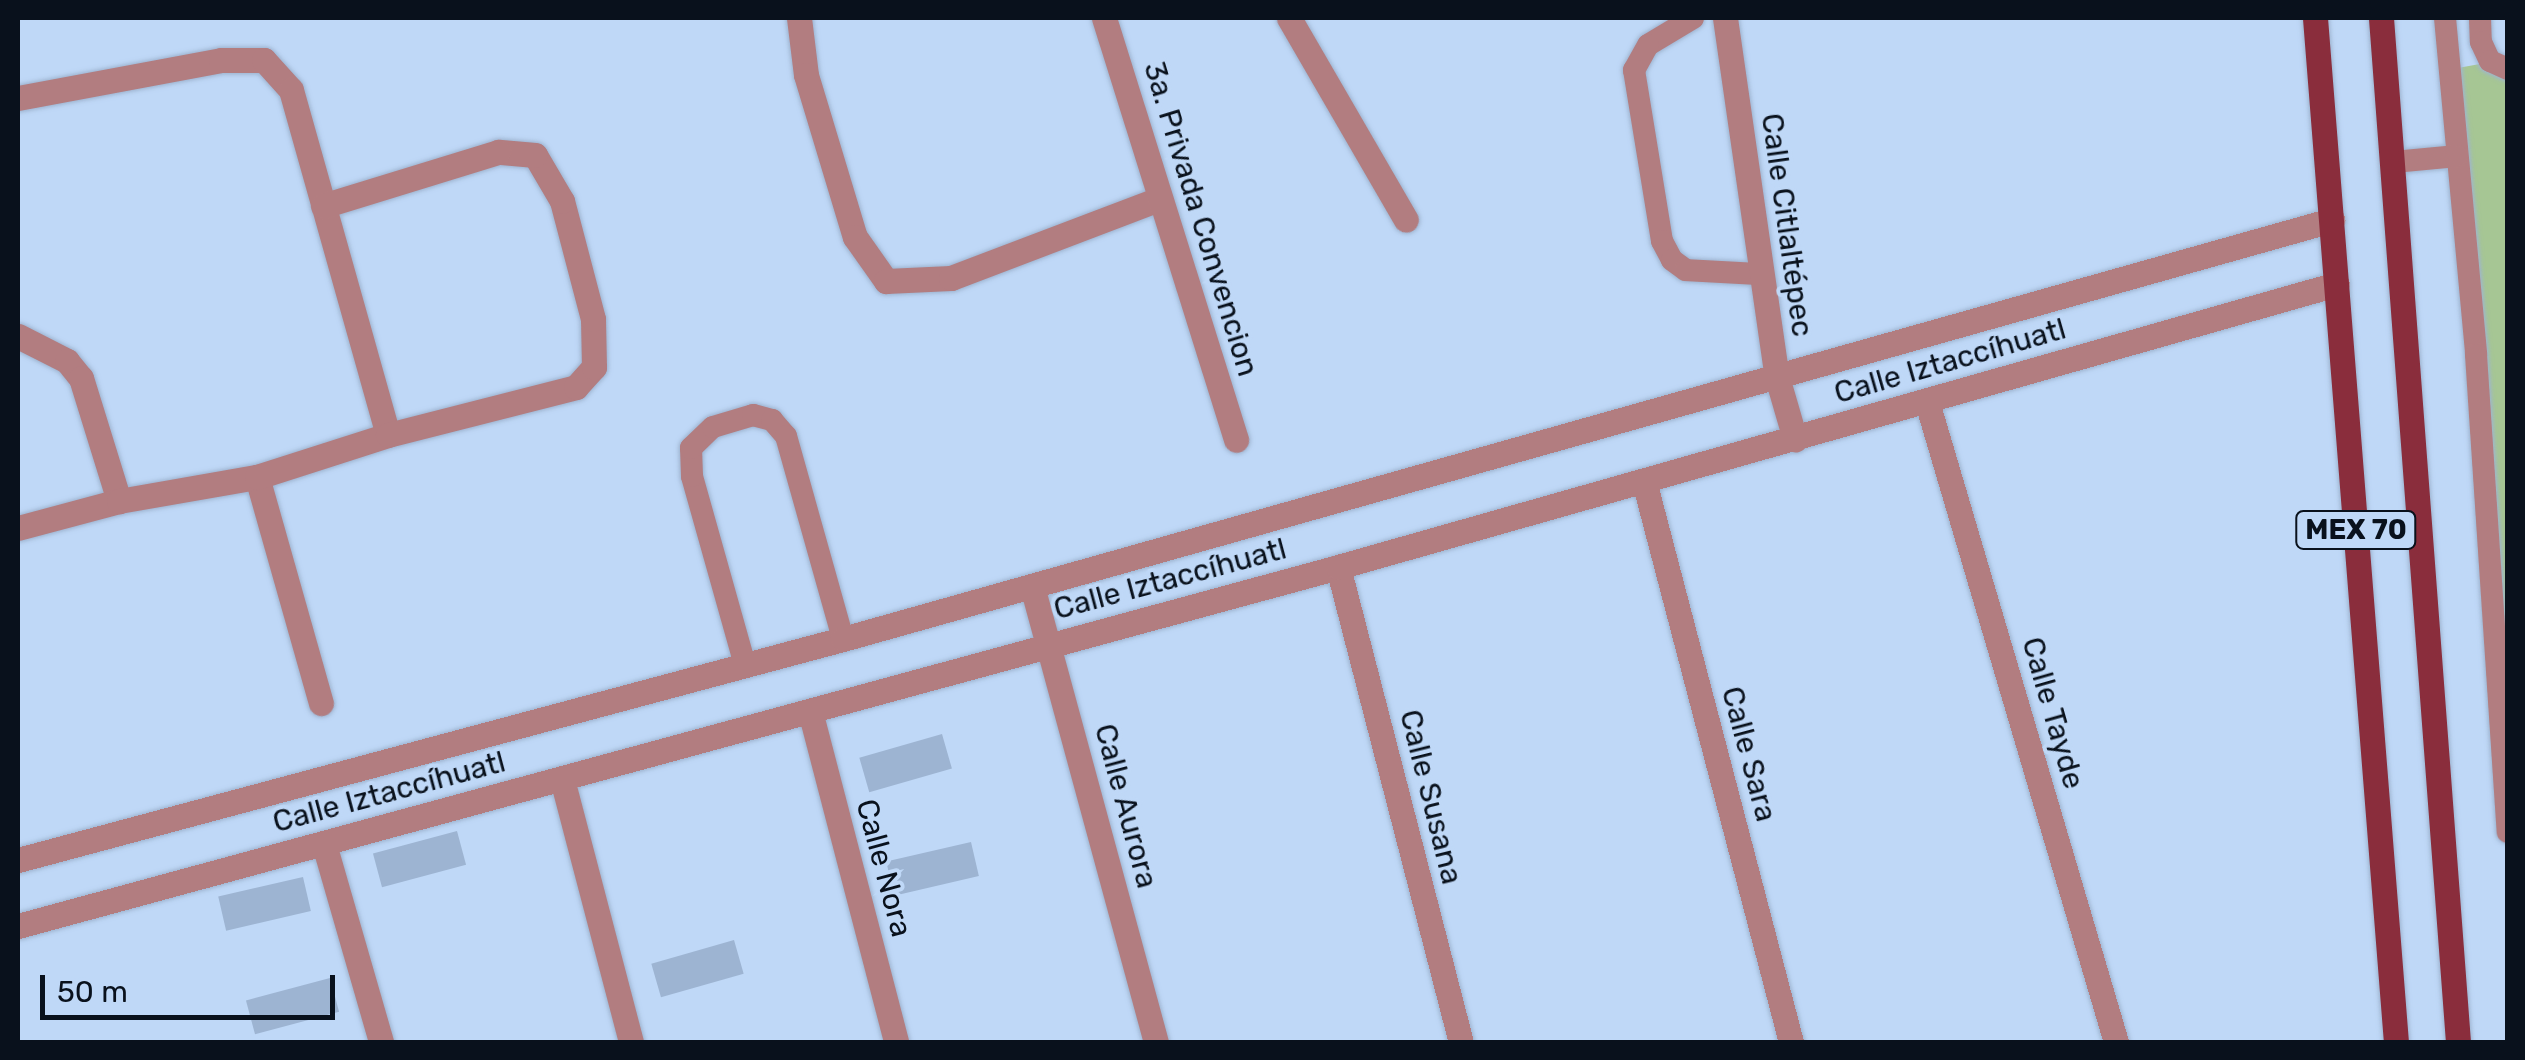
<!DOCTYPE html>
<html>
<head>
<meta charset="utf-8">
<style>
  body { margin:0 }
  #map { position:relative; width:2525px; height:1060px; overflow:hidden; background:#bfd8f7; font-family:Rubik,sans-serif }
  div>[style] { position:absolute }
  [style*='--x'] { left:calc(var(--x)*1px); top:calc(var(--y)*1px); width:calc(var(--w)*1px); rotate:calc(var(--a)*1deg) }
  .green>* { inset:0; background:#a6c694 }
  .building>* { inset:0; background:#9db4d2; transform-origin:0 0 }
  .roads { filter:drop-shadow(0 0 2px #9eb4d0) drop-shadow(0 0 2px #9eb4d0) }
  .service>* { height:22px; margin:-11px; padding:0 11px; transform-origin:11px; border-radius:11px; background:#b27d80 }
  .minor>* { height:25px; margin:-12.5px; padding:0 12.5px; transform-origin:12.5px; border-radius:12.5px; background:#b27d80 }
  .primary>* { height:25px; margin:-12.5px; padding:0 12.5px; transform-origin:12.5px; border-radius:12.5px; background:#8a2d3c }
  span { translate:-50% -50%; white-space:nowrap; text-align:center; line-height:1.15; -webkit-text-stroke:8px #bfd8f7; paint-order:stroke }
  .shield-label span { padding:2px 8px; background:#bfd8f7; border:2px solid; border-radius:8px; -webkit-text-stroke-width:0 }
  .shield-label { font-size:28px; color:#09111c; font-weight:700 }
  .street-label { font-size:30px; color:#09111c }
  .frame { position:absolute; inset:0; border:20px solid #09111c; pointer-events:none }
  .scale { position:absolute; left:40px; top:975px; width:295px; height:45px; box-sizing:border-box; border:5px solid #09111c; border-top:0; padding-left:12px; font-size:30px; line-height:35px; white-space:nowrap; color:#09111c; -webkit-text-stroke:8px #bfd8f7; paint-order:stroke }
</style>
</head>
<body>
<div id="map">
  <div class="green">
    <div style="clip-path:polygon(2507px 59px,2507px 693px,2458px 68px)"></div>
  </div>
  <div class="building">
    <div style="left:942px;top:734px;width:36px;height:86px;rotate:74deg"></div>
    <div style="left:457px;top:831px;width:35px;height:87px;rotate:75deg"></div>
    <div style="left:971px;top:842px;width:35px;height:87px;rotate:77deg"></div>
    <div style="left:303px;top:877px;width:35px;height:87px;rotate:77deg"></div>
    <div style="left:734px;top:940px;width:35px;height:86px;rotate:74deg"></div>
    <div style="left:330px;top:978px;width:35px;height:87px;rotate:75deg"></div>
  </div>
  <div class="roads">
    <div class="service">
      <div style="--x:1693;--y:18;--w:52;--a:149"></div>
      <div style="--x:1648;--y:45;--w:29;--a:119"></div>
      <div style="--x:1634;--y:70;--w:173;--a:80.7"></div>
      <div style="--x:1662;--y:241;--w:21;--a:62"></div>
      <div style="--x:1672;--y:260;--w:17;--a:36"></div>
      <div style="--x:1686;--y:270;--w:75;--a:3.1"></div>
      <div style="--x:2445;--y:18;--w:338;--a:84.7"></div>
      <div style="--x:2476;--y:355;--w:478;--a:86.2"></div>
      <div style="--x:2480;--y:18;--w:24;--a:88"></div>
      <div style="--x:2481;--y:42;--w:21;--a:65"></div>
      <div style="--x:2490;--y:61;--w:20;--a:24"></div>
      <div style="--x:2394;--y:162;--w:63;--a:-5.4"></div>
      <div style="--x:745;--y:665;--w:196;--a:-105.7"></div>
      <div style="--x:692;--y:476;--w:28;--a:-92"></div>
      <div style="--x:691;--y:448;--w:30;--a:-44"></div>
      <div style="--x:713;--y:427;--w:42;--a:-16.7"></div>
      <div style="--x:753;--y:415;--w:20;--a:15"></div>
      <div style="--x:772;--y:420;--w:21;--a:49"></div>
      <div style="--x:786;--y:436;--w:211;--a:74.3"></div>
    </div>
    <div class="minor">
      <div style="--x:799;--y:18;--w:57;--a:83"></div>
      <div style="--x:806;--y:75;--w:169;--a:73.2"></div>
      <div style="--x:855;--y:237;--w:54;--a:54.8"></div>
      <div style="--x:886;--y:281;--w:65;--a:-2.6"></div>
      <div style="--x:951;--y:278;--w:222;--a:-20.8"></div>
      <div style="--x:1104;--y:18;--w:442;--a:72.6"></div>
      <div style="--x:1289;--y:18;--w:233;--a:59.9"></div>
      <div style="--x:1725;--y:18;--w:363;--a:81.8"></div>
      <div style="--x:1777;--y:377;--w:65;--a:73.8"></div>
      <div style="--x:18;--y:98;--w:207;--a:-10.6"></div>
      <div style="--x:221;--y:60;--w:43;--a:0"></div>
      <div style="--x:264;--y:60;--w:40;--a:48"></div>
      <div style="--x:291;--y:90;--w:358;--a:74.3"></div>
      <div style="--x:18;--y:336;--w:55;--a:27"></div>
      <div style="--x:67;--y:361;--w:22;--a:51"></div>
      <div style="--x:81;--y:378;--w:129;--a:72.8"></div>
      <div style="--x:1927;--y:402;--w:667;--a:73.55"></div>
      <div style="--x:257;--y:477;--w:235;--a:74.2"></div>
      <div style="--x:1644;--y:481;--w:580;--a:75.32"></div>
      <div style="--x:18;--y:528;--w:105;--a:-15"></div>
      <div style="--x:119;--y:501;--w:140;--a:-9.9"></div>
      <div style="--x:257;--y:477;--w:138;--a:-17.8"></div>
      <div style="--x:388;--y:435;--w:194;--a:-14.3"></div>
      <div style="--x:576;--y:387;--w:27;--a:-48"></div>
      <div style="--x:594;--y:367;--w:48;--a:-91.2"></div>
      <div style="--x:593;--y:319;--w:122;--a:-104.7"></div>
      <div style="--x:562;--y:201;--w:53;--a:-120.4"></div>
      <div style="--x:535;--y:155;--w:37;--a:-175"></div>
      <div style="--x:498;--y:152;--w:183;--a:162.9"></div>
      <div style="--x:1338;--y:567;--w:491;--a:75.5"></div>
      <div style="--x:1032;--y:586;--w:473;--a:74.8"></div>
      <div style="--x:810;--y:711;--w:342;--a:75.4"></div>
      <div style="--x:562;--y:779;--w:272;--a:75.3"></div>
      <div style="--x:324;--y:844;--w:206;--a:73.9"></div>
      <div style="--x:18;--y:860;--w:854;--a:-15"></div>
      <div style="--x:843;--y:639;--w:1547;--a:-15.72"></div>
      <div style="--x:18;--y:926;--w:1368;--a:-15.21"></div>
      <div style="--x:1338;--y:567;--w:1038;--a:-15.82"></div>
    </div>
    <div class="primary">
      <div style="--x:2315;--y:18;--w:1027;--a:85.48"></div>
      <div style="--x:2381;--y:18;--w:1027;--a:85.7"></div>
    </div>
  </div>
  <div class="shield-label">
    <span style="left:2356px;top:530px">MEX 70</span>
  </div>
  <div class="street-label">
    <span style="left:1201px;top:219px;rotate:73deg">3a. Privada Convencion</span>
    <span style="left:1787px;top:225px;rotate:82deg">Calle Citlaltépec</span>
    <span style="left:1950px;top:361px;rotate:-16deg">Calle Iztaccíhuatl</span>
    <span style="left:1170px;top:579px;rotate:-15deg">Calle Iztaccíhuatl</span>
    <span style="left:2053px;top:713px;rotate:74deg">Calle Tayde</span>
    <span style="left:1749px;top:754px;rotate:75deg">Calle Sara</span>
    <span style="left:389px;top:792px;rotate:-15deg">Calle Iztaccíhuatl</span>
    <span style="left:1431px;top:797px;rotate:76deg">Calle Susana</span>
    <span style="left:1126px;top:806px;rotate:75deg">Calle Aurora</span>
    <span style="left:884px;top:868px;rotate:75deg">Calle Nora</span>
  </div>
  <div class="frame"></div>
  <div class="scale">50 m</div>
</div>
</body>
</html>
